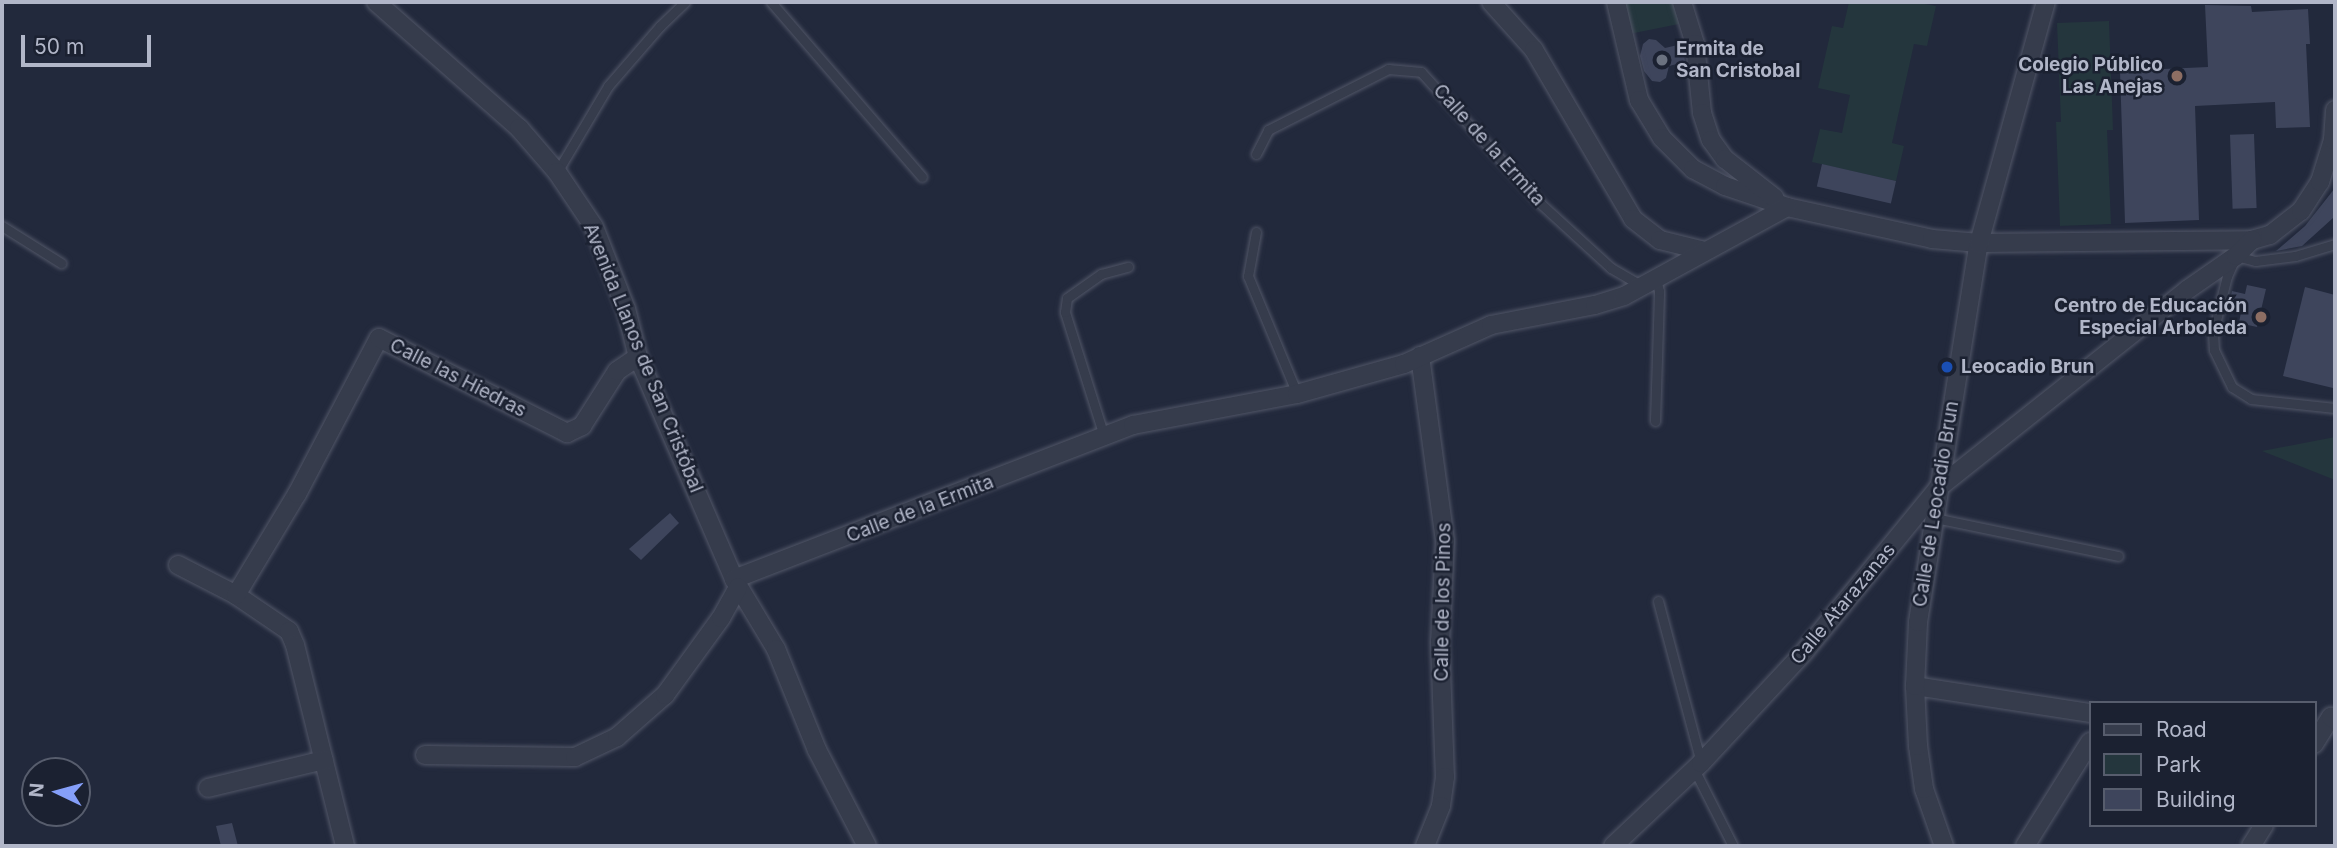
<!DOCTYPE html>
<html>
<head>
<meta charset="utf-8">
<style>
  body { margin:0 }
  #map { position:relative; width:2337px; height:848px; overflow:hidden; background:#22293c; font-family:Inter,sans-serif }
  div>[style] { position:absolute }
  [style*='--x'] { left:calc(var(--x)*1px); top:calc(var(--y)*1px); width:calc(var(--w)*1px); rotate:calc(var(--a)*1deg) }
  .green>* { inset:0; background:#24363d }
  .building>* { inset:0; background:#3e455c; transform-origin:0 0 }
  .roads { filter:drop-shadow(0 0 2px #515667) drop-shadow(0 0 2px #515667) }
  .lane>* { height:9px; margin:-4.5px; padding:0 4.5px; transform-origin:4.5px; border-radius:4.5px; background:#363c4c }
  .street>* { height:18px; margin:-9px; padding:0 9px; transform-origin:9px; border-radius:9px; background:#363c4c }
  .dots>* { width:19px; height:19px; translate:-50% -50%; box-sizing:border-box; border:4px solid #1b2131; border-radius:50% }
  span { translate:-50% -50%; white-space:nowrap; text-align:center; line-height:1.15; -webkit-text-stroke:5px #1b2131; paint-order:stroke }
  .poi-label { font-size:19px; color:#b1b6c8; font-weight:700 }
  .left { translate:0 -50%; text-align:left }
  .right { translate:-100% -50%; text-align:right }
  .street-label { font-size:19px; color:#b1b6c8 }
  .frame { position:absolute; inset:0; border:4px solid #b1b6c8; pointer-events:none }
  .legend { position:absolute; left:2089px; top:701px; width:228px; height:126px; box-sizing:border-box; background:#1b2131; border:2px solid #575d6d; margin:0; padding:9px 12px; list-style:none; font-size:21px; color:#b1b6c8 }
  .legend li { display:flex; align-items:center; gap:14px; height:35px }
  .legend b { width:35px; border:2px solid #575d6d }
  .north { position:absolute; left:21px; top:757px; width:70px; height:70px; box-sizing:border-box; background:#1b2131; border:2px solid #575d6d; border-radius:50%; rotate:275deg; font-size:19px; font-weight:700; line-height:28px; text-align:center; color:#b1b6c8 }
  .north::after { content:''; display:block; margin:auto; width:24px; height:32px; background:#859ff9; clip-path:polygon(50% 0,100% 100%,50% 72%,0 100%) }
  .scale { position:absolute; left:21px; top:35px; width:130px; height:32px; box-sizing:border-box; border:4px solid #b1b6c8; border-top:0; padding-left:9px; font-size:21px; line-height:24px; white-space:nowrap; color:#b1b6c8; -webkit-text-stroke:5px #1b2131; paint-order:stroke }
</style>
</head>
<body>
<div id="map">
  <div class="green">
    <div style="clip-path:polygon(1616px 2px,1682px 2px,1689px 22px,1624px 35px)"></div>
    <div style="clip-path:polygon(1849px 2px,1914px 2px,1936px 6px,1927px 46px,1914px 44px,1892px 143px,1904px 146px,1896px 181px,1812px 162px,1820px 129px,1842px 133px,1850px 95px,1818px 88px,1832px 26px,1843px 28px)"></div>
    <div style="clip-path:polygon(2109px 21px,2113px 130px,2107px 130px,2111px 224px,2060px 226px,2056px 122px,2061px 122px,2057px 23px)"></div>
    <div style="clip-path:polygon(2335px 437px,2335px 480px,2262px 451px)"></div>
  </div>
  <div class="building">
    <div style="clip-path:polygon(2205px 5px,2251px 6px,2252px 12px,2308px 9px,2310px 44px,2306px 44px,2310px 127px,2276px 128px,2275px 102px,2195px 106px,2199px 220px,2125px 223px,2120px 71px,2208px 67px)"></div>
    <div style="clip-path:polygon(1649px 39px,1656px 40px,1665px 48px,1682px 44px,1684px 53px,1685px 62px,1669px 66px,1666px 78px,1660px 82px,1652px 81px,1644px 71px,1640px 56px,1643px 44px)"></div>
    <div style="left:2254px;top:134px;width:74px;height:24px;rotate:88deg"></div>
    <div style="left:1822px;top:164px;width:76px;height:23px;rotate:13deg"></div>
    <div style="clip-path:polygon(2335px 188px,2333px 218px,2302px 246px,2276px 251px,2305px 226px)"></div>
    <div style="clip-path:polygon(2247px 285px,2266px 289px,2257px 327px,2239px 323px,2241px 312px,2228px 309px,2232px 291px,2245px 294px)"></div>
    <div style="clip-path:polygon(2305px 287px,2335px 295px,2333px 388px,2283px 376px)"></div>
    <div style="clip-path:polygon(670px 513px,679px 523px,641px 560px,629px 549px)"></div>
    <div style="clip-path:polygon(232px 823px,238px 846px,221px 846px,216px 826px)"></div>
  </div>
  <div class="roads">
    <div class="lane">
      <div style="--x:771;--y:2;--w:231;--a:49.2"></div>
      <div style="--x:1256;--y:154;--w:27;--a:-63"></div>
      <div style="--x:1268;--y:130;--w:135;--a:-26.9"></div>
      <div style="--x:1388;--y:69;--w:33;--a:5"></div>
      <div style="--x:1421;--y:72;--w:178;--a:47.7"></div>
      <div style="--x:1541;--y:204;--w:95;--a:42.4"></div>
      <div style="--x:1611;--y:268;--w:36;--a:30"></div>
      <div style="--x:557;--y:172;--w:100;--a:-59.3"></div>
      <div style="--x:608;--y:86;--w:79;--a:-49.1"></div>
      <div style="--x:660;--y:26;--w:35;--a:-44"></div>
      <div style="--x:2;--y:226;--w:70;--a:32.1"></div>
      <div style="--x:1256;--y:232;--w:45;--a:100.3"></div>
      <div style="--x:1248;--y:276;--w:128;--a:67.4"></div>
      <div style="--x:2335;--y:244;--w:42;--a:163.3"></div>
      <div style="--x:2295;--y:256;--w:40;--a:172.9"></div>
      <div style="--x:2255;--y:261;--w:20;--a:-165"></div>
      <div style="--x:2236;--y:256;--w:22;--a:114"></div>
      <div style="--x:2227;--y:276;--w:58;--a:104"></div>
      <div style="--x:2213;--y:332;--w:18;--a:87"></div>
      <div style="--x:2214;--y:350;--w:41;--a:64.1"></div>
      <div style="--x:2232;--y:387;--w:22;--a:32"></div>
      <div style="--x:2251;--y:399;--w:84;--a:6.1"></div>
      <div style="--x:1655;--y:421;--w:130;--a:-88.2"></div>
      <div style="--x:1659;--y:291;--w:12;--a:-104"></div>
      <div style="--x:1104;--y:436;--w:130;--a:-107.5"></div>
      <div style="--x:1065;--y:312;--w:14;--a:-82"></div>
      <div style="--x:1067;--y:298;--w:42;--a:-35.2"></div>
      <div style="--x:1101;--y:274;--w:28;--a:-15"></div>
      <div style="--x:1935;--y:518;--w:187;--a:11.7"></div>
      <div style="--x:1658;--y:601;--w:168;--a:75.1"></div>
      <div style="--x:1694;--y:769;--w:86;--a:63.1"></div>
    </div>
    <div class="street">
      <div style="--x:376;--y:2;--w:191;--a:41.4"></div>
      <div style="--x:519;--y:128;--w:58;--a:49.2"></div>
      <div style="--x:557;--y:172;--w:66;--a:56.1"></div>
      <div style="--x:594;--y:227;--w:88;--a:68.7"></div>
      <div style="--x:626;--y:309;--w:49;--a:76"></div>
      <div style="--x:638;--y:357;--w:242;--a:66.6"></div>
      <div style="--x:734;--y:579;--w:82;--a:59"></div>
      <div style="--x:776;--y:649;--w:109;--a:67.9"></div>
      <div style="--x:817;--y:750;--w:108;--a:62.5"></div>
      <div style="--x:1491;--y:2;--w:64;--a:48.1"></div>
      <div style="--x:1534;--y:50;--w:196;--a:59.6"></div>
      <div style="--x:1633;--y:219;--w:34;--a:38"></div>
      <div style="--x:1660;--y:240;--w:46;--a:13.7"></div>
      <div style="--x:1616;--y:2;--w:101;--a:76.8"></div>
      <div style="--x:1639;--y:100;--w:44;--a:58.8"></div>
      <div style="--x:1662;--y:138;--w:44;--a:45"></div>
      <div style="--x:1693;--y:169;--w:36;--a:28"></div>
      <div style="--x:1725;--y:186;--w:65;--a:18.7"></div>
      <div style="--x:1787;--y:207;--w:148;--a:12.4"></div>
      <div style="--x:1932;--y:239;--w:47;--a:4.9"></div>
      <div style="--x:1979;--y:243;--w:273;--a:-0.6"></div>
      <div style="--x:2252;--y:240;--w:19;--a:-16"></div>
      <div style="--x:2270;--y:235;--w:39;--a:-38"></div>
      <div style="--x:2301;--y:211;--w:35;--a:-57"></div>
      <div style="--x:2320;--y:182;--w:44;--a:-72.8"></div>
      <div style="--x:2333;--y:140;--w:30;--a:-86"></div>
      <div style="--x:1682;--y:2;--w:44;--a:72.8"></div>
      <div style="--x:1695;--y:44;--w:69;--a:84.2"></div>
      <div style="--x:1702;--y:113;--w:28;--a:72"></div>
      <div style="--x:1711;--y:140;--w:24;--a:54"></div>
      <div style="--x:1725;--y:159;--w:63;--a:38"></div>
      <div style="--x:1420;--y:356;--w:187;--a:82.3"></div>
      <div style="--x:1445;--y:541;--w:101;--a:92.8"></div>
      <div style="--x:1440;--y:642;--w:135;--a:87.9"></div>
      <div style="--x:1445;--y:777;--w:29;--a:98"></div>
      <div style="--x:1441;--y:806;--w:43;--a:111.8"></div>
      <div style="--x:178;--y:565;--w:65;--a:27.3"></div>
      <div style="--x:236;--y:595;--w:64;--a:34.2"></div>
      <div style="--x:289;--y:631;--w:15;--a:67"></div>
      <div style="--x:295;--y:645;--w:207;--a:76"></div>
      <div style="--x:734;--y:579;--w:428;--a:-21.1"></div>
      <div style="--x:1133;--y:425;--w:167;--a:-10.7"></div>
      <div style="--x:1297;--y:394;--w:111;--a:-15.7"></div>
      <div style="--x:1404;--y:364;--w:95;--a:-24.1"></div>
      <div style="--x:1491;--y:325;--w:106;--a:-10.9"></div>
      <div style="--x:1595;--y:305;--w:30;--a:-17"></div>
      <div style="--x:1624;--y:296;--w:186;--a:-28.6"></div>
      <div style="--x:236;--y:595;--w:118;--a:-58.9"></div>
      <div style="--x:297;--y:494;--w:176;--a:-62.3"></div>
      <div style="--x:379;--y:338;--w:211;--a:26.8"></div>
      <div style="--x:567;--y:433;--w:17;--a:-25"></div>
      <div style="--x:582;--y:426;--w:65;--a:-57.5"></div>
      <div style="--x:617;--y:371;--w:25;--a:-34"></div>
      <div style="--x:1915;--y:686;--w:177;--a:8.8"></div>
      <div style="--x:2314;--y:744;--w:32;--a:-58"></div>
      <div style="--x:2331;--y:717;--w:5;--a:37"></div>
      <div style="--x:425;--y:755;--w:150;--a:0.8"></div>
      <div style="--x:575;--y:757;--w:47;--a:-25.5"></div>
      <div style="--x:617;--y:737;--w:64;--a:-41.2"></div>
      <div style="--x:665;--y:695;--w:95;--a:-54"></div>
      <div style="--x:721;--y:618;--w:35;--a:-61"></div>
      <div style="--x:208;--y:788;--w:119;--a:-13.6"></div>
      <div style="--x:1613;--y:846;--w:121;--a:-43.3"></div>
      <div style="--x:1701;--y:763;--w:151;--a:-47.1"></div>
      <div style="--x:1804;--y:652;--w:212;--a:-50.7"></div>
      <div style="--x:1938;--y:488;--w:318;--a:-38.5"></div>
      <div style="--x:2187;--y:290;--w:60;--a:-34.8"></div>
      <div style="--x:2236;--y:256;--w:23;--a:-45"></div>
      <div style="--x:1944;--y:846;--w:60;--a:-109.3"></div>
      <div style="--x:1924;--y:789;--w:43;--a:-97.9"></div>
      <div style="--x:1918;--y:746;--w:60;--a:-92.9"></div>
      <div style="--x:1915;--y:686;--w:64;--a:-87.3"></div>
      <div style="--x:1918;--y:622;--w:384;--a:-80.9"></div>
      <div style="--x:1979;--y:243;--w:250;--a:-74.5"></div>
      <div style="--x:2025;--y:846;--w:123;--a:-58"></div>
      <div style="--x:2251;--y:846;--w:25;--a:-58"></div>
    </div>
  </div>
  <div class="dots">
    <div style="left:1662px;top:60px;background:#6b7280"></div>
    <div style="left:2177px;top:76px;background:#8d6e63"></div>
    <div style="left:2261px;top:317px;background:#8d6e63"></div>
    <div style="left:1947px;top:367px;background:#1a4fb4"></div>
  </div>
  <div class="poi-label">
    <span class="left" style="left:1676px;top:60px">Ermita de<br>San Cristobal</span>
    <span class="right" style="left:2163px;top:76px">Colegio Público<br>Las Anejas</span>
    <span class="right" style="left:2247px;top:317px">Centro de Educación<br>Especial Arboleda</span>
    <span class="left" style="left:1961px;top:367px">Leocadio Brun</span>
  </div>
  <div class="street-label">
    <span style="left:1489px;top:145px;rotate:48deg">Calle de la Ermita</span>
    <span style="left:643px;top:358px;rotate:68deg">Avenida Llanos de San Cristóbal</span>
    <span style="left:458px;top:378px;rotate:27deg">Calle las Hiedras</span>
    <span style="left:1936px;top:504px;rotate:-81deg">Calle de Leocadio Brun</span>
    <span style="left:920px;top:509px;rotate:-21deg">Calle de la Ermita</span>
    <span style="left:1443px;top:602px;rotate:-89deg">Calle de los Pinos</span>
    <span style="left:1843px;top:604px;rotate:-50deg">Calle Atarazanas</span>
  </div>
  <div class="frame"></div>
  <ul class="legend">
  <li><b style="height:9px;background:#363c4c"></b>Road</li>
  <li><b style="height:19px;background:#24363d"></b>Park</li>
  <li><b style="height:19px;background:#3e455c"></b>Building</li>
  </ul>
  <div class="north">N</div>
  <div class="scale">50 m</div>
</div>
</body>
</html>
